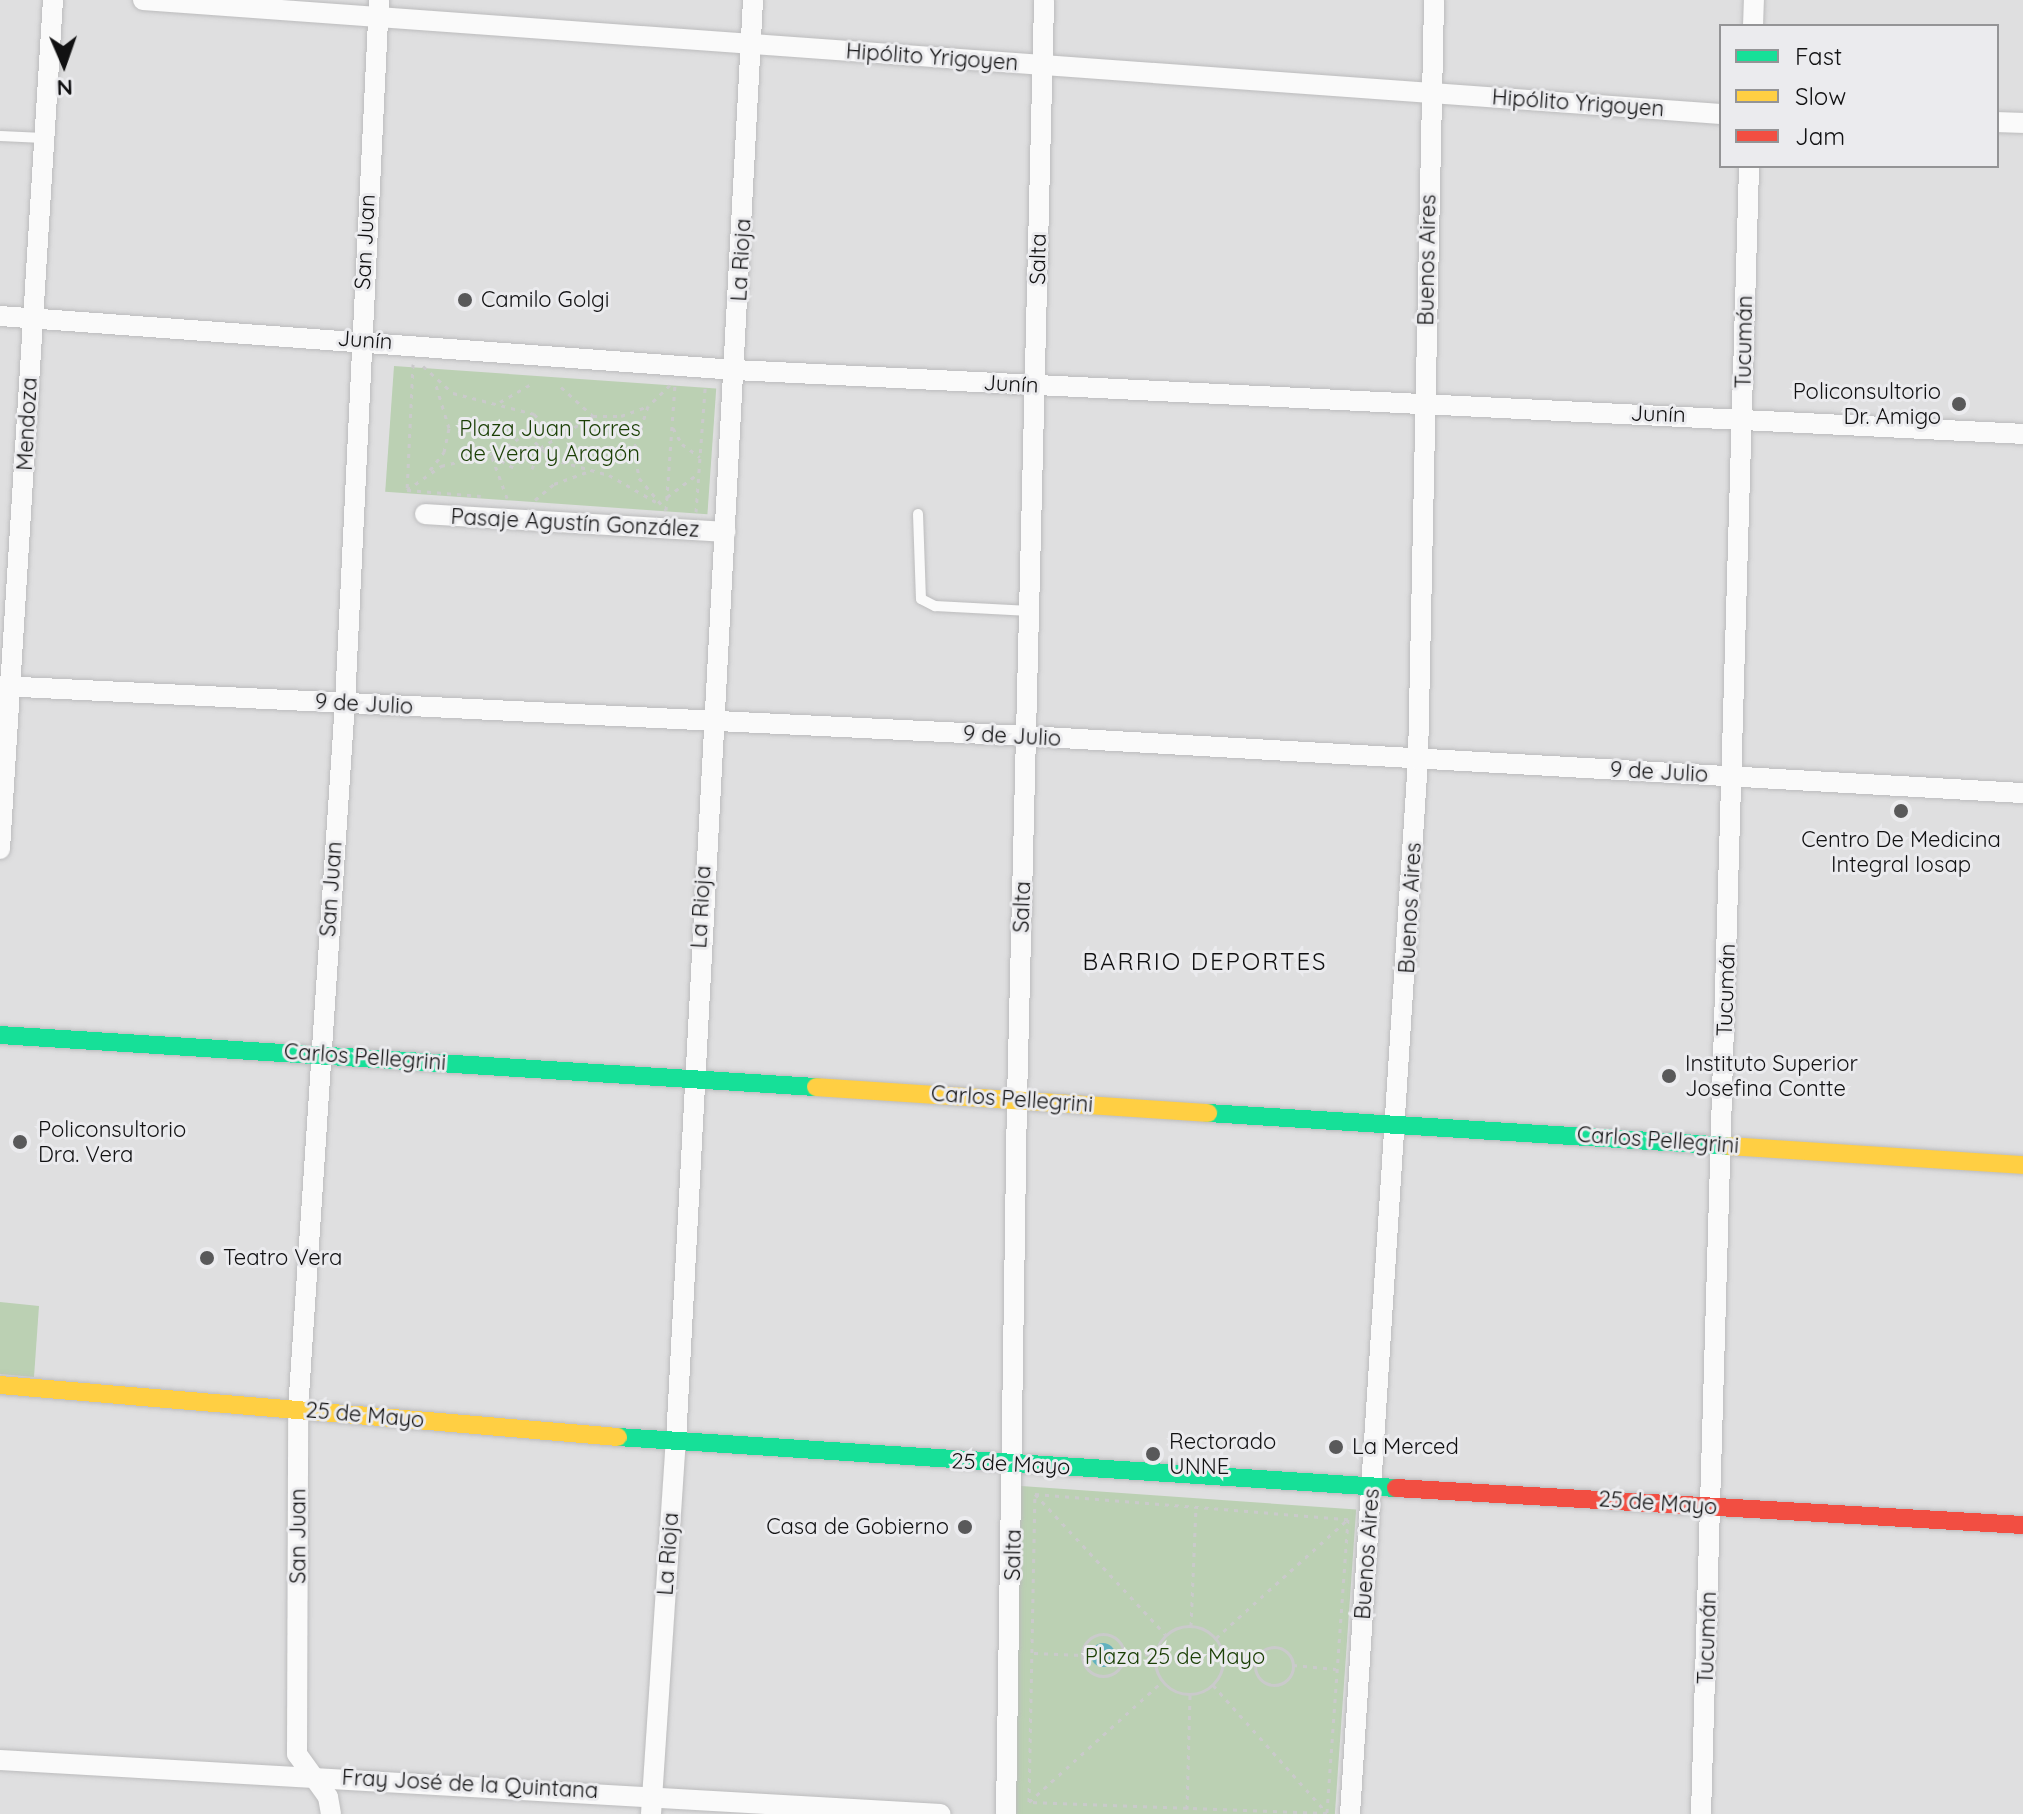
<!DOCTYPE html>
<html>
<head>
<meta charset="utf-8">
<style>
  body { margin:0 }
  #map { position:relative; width:2023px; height:1814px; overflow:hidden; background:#dfdfe0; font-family:Quicksand,sans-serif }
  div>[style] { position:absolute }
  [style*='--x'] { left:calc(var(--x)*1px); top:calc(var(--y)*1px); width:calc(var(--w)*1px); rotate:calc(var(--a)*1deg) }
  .green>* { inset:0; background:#bbd0b3; transform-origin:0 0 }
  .water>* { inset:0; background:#62b2bf }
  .round { border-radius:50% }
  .path>* { height:3px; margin-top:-1.5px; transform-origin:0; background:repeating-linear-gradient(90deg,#cacacb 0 4px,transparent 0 10px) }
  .path>.ring { margin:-1.5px; padding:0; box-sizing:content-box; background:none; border:3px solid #cacacb; border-radius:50% }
  .roads { filter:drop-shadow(0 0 2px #bcbcbd) drop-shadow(0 0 2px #bcbcbd) }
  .lane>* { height:10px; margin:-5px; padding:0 5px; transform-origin:5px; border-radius:5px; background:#fafafa }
  .street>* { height:20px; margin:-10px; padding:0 10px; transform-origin:10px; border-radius:10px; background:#fafafa }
  .fast>* { height:18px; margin:-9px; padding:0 9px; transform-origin:9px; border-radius:9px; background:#16e098 }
  .slow>* { height:18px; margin:-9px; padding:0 9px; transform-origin:9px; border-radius:9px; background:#ffcf43 }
  .jam>* { height:18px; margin:-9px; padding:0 9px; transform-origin:9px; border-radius:9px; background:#f24e42 }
  .dots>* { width:22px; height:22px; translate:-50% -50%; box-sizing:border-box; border:4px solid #ebebee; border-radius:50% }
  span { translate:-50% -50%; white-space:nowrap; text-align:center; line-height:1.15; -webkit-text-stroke:6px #ebebee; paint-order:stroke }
  .street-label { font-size:22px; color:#111112 }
  .poi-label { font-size:22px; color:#111112 }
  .left { translate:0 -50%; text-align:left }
  .right { translate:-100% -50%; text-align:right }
  .park-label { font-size:22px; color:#1a3f04 }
  .neighbourhood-label { font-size:24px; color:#111112; letter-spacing:2px }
  .legend { position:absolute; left:1719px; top:24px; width:280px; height:144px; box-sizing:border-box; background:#ebebee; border:2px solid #949496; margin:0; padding:10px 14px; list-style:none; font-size:24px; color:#111112 }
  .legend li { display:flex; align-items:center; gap:16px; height:40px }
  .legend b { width:40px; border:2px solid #949496 }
  .north { position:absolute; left:24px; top:24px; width:80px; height:80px; -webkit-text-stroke:6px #ebebee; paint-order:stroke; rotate:178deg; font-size:22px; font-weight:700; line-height:32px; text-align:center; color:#111112 }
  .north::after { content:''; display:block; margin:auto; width:28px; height:36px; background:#111112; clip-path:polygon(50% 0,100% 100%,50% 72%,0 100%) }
</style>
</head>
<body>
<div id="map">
  <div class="green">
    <div style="left:394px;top:366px;width:323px;height:126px;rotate:4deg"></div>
    <div style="clip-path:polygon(0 1302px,39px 1306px,34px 1377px,0 1374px)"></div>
    <div style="left:1021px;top:1486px;width:336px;height:328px;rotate:4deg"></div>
  </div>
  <div class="water">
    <div class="round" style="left:1091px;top:1643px;width:24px;height:24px"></div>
  </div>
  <div class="path">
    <div style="--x:413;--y:364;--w:126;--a:92.7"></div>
    <div style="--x:407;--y:490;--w:74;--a:4.6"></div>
    <div style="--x:423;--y:366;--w:40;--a:42"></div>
    <div style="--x:453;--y:393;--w:84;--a:14.5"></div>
    <div style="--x:534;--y:414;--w:31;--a:48"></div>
    <div style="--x:670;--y:385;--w:30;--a:136"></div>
    <div style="--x:648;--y:406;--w:45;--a:108"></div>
    <div style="--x:634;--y:449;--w:29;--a:80"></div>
    <div style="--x:639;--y:478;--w:42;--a:49.8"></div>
    <div style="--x:666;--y:510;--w:125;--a:-85.9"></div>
    <div style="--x:561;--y:387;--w:43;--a:42.2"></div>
    <div style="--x:593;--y:416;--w:28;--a:0"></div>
    <div style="--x:621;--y:416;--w:29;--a:-20"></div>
    <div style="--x:500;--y:402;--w:36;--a:-30"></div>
    <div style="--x:673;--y:428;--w:18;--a:61"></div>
    <div style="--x:682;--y:444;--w:22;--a:36"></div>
    <div style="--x:528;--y:435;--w:34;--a:45"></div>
    <div style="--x:552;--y:459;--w:59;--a:15.7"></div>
    <div style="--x:609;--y:475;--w:54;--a:29.9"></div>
    <div style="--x:492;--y:456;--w:26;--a:28"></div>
    <div style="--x:492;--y:457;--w:44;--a:69.9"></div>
    <div style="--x:532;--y:469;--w:22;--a:-69"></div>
    <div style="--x:540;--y:448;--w:62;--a:-31.1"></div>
    <div style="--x:430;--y:470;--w:23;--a:-52"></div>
    <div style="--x:444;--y:452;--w:25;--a:-78"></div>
    <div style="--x:449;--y:428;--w:48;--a:-106.9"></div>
    <div style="--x:407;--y:490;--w:42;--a:-35.2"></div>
    <div style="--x:441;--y:466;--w:60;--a:-13.6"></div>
    <div style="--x:499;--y:452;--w:52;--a:-34.9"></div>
    <div style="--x:667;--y:497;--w:40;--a:-37"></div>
    <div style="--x:535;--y:500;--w:25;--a:-40"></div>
    <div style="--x:554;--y:484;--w:35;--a:-20"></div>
    <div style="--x:696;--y:512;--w:124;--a:-85.8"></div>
    <div style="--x:1035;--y:1494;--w:314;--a:4.6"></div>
    <div style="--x:1348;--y:1519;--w:295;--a:94.1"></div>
    <div style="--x:1327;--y:1813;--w:298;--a:-177.9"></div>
    <div style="--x:1029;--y:1802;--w:308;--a:-88.9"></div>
    <div style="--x:1035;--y:1494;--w:192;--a:47.1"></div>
    <div class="ring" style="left:1155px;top:1626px;width:65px;height:65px"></div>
    <div style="--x:1191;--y:1626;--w:119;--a:-87.6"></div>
    <div class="ring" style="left:1082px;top:1634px;width:39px;height:39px"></div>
    <div style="--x:1216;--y:1638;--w:176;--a:-42"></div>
    <div class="ring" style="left:1255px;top:1647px;width:35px;height:35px"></div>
    <div style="--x:1034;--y:1653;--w:48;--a:2.4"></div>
    <div style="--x:1125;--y:1657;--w:31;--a:-7"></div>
    <div style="--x:1224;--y:1659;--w:32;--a:11"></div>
    <div style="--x:1293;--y:1665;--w:43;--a:5.3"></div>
    <div style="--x:1213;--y:1685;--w:171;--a:48.3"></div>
    <div style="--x:1029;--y:1802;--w:179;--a:-42.1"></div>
    <div style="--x:1187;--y:1809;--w:114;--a:-88.5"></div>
  </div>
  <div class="roads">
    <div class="lane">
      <div style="--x:0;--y:136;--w:44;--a:2.6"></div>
      <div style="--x:918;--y:514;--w:85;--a:88"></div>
      <div style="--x:921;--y:599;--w:16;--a:27"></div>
      <div style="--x:935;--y:606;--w:95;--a:3"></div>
    </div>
    <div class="street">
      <div style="--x:143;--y:0;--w:1582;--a:4.13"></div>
      <div style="--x:1753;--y:26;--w:26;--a:-88"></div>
      <div style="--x:1997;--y:122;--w:26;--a:2"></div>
      <div style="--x:0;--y:316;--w:737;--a:4.2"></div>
      <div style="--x:735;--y:370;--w:1290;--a:2.84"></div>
      <div style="--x:425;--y:514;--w:301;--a:3.4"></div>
      <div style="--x:0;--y:686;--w:1028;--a:2.79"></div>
      <div style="--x:1027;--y:736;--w:998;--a:3.28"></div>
      <div style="--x:0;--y:849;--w:851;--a:-86.43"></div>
      <div style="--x:0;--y:1760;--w:942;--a:3.29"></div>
      <div style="--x:331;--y:1814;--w:17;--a:-100"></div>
      <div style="--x:328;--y:1797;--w:53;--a:-125.8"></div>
      <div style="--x:297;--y:1754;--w:344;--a:-89.8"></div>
      <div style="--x:298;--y:1410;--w:709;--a:-86.2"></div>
      <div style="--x:345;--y:703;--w:704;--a:-87.23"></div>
      <div style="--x:651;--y:1814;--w:374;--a:-86.2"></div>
      <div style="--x:676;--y:1441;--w:1443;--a:-86.94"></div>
      <div style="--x:1006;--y:1814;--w:714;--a:-89.12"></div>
      <div style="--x:1017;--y:1100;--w:1100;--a:-88.59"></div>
      <div style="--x:1350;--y:1814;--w:1056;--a:-86.31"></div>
      <div style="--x:1418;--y:760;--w:760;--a:-88.79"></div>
      <div style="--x:1701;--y:1814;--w:1649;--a:-88.33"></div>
    </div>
    <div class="fast">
      <div style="--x:0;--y:1035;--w:818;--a:3.65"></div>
      <div style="--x:1208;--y:1113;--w:522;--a:3.62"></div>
      <div style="--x:618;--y:1437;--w:780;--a:3.75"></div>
    </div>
    <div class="slow">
      <div style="--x:816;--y:1087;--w:393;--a:3.8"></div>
      <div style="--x:1729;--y:1146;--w:295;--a:3.7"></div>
      <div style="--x:0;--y:1385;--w:620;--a:4.81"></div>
    </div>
    <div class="jam">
      <div style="--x:1396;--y:1488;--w:628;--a:3.38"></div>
    </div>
  </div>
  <div class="dots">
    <div style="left:465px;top:300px;background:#59595a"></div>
    <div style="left:1959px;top:404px;background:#59595a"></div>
    <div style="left:1901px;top:811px;background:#59595a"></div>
    <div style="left:1669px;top:1076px;background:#59595a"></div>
    <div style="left:20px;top:1142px;background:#59595a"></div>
    <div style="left:207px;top:1258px;background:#59595a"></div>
    <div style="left:1336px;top:1447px;background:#59595a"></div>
    <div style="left:1153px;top:1454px;background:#59595a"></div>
    <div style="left:965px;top:1527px;background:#59595a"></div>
  </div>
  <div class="street-label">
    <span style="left:932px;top:57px;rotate:4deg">Hipólito Yrigoyen</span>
    <span style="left:1578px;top:103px;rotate:4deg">Hipólito Yrigoyen</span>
    <span style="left:365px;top:242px;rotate:-87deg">San Juan</span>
    <span style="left:1038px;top:259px;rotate:-89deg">Salta</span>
    <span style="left:741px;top:260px;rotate:-87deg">La Rioja</span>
    <span style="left:1427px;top:260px;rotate:-89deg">Buenos Aires</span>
    <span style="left:365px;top:340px;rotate:4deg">Junín</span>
    <span style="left:1744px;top:342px;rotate:-89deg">Tucumán</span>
    <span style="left:1011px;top:384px;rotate:3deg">Junín</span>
    <span style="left:1658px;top:414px;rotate:2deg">Junín</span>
    <span style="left:27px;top:424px;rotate:-87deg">Mendoza</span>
    <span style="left:575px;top:523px;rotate:3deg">Pasaje Agustín González</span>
    <span style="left:364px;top:704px;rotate:3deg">9 de Julio</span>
    <span style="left:1012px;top:736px;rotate:3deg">9 de Julio</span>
    <span style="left:1659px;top:772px;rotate:3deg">9 de Julio</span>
    <span style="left:331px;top:889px;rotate:-86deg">San Juan</span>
    <span style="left:701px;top:907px;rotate:-87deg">La Rioja</span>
    <span style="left:1022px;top:907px;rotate:-88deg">Salta</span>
    <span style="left:1410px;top:908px;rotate:-87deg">Buenos Aires</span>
    <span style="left:1726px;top:990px;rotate:-88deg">Tucumán</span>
    <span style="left:365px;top:1057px;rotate:4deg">Carlos Pellegrini</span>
    <span style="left:1012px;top:1099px;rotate:4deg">Carlos Pellegrini</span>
    <span style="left:1658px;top:1140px;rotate:4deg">Carlos Pellegrini</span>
    <span style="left:365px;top:1415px;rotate:5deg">25 de Mayo</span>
    <span style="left:1011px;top:1464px;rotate:3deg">25 de Mayo</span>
    <span style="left:1658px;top:1503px;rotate:4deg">25 de Mayo</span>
    <span style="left:298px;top:1536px;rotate:-90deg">San Juan</span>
    <span style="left:668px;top:1554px;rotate:-86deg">La Rioja</span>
    <span style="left:1367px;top:1554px;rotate:-86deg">Buenos Aires</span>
    <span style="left:1013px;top:1555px;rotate:-89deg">Salta</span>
    <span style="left:1707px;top:1638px;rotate:-88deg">Tucumán</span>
    <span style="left:470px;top:1784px;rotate:3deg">Fray José de la Quintana</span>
  </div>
  <div class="poi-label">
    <span class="left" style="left:481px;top:300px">Camilo Golgi</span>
    <span class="right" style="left:1941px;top:404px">Policonsultorio<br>Dr. Amigo</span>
    <span style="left:1901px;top:852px">Centro De Medicina<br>Integral Iosap</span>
    <span class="left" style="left:1685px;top:1076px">Instituto Superior<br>Josefina Contte</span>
    <span class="left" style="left:38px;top:1142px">Policonsultorio<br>Dra. Vera</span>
    <span class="left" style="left:223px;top:1258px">Teatro Vera</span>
    <span class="left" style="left:1169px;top:1454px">Rectorado<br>UNNE</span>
    <span class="left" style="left:1352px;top:1447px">La Merced</span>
    <span class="right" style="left:949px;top:1527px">Casa de Gobierno</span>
  </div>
  <div class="park-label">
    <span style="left:550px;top:441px">Plaza Juan Torres<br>de Vera y Aragón</span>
    <span style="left:1175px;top:1657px">Plaza 25 de Mayo</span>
  </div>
  <div class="neighbourhood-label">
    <span style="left:1205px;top:962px">BARRIO DEPORTES</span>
  </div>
  <ul class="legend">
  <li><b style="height:10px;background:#16e098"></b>Fast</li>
  <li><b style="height:10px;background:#ffcf43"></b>Slow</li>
  <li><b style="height:10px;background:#f24e42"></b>Jam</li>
  </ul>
  <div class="north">N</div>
</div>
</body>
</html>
